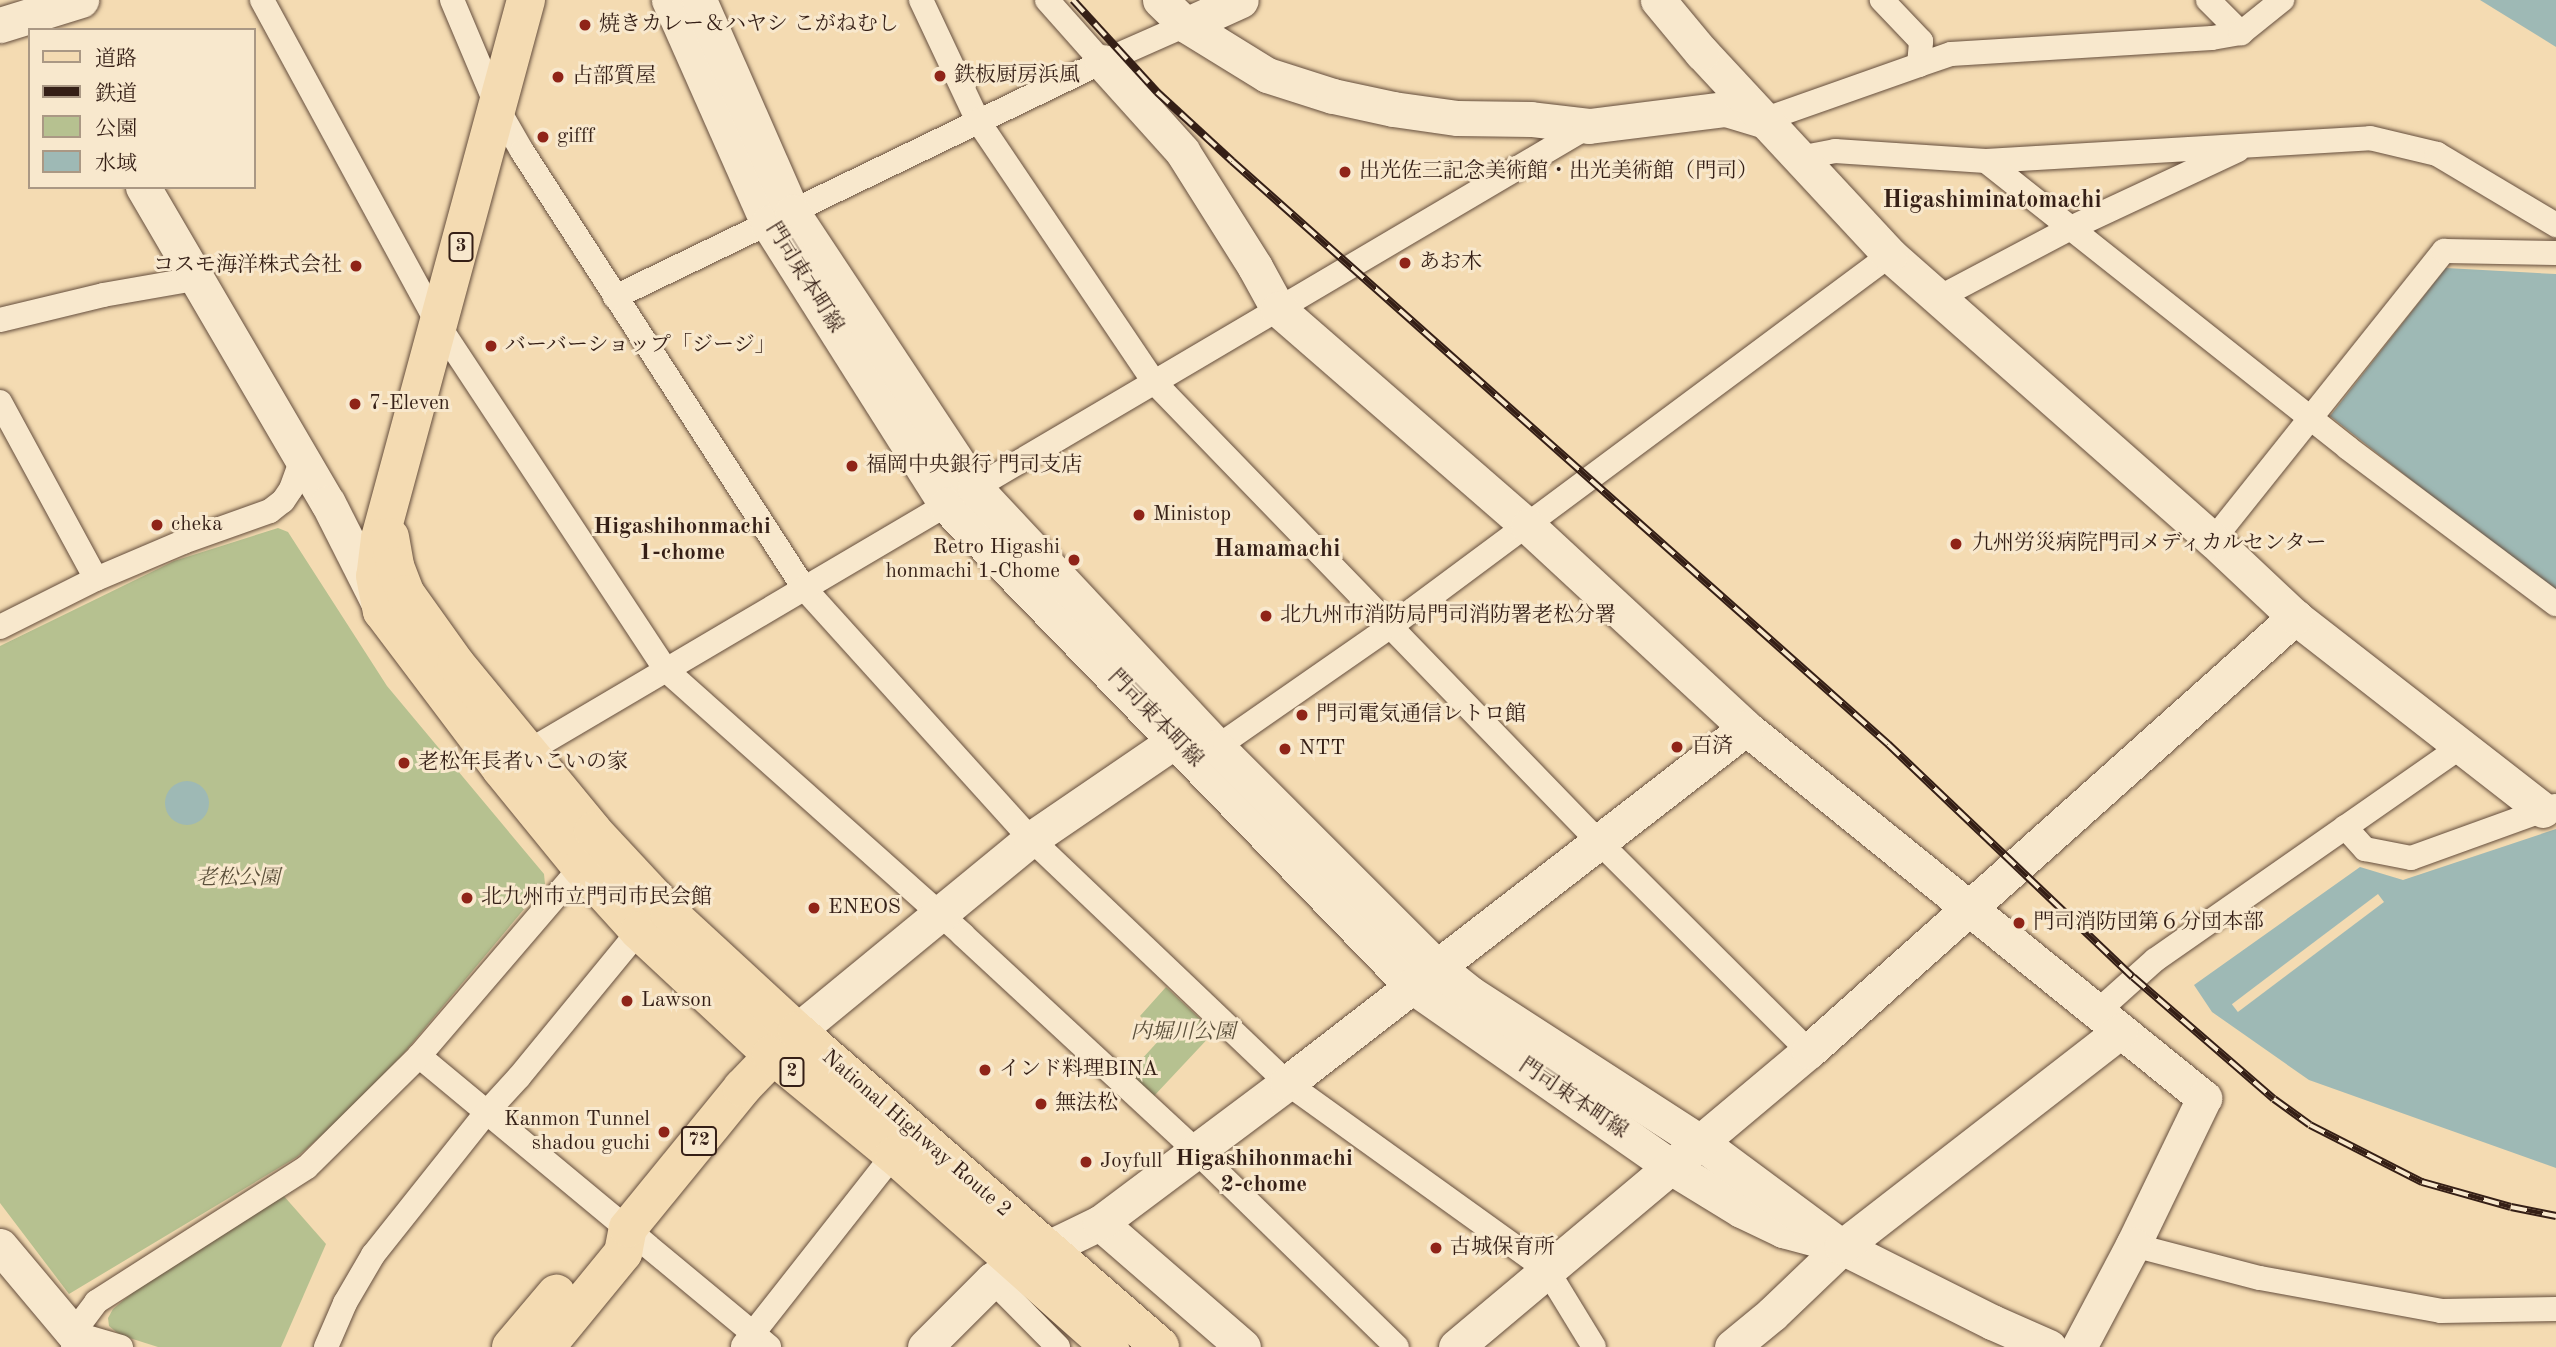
<!DOCTYPE html>
<html>
<head>
<meta charset="utf-8">
<style>
  body { margin:0 }
  #map { position:relative; width:2556px; height:1347px; overflow:hidden; background:#f4dbb2; font-family:"Old Standard TT","Noto Serif JP",serif }
  div>[style] { position:absolute }
  [style*='--x'] { left:calc(var(--x)*1px); top:calc(var(--y)*1px); width:calc(var(--w)*1px); rotate:calc(var(--a)*1deg) }
  .green>* { inset:0; background:#b6c190 }
  .water>* { inset:0; background:#9eb9b5 }
  .round { border-radius:50% }
  .pier>* { inset:0; background:#f4dbb2; transform-origin:0 0 }
  .roads { filter:drop-shadow(0 0 2px #654e3d) drop-shadow(0 0 2px #654e3d) }
  .street>* { height:24px; margin:-12px; padding:0 12px; transform-origin:12px; border-radius:12px; background:#f8e8cd }
  .secondary>* { height:35px; margin:-17.5px; padding:0 17.5px; transform-origin:17.5px; border-radius:17.5px; background:#f8e8cd }
  .primary>* { height:38px; margin:-19px; padding:0 19px; transform-origin:19px; border-radius:19px; background:#f4dbb2 }
  .highway>* { height:38px; margin:-19px; padding:0 19px; transform-origin:19px; border-radius:19px; background:#f4dbb2 }
  .rail>* { height:8px; margin-top:-4px; transform-origin:0; background:repeating-linear-gradient(90deg,#f8e8cd 0 16px,#351f16 0 32px); box-sizing:border-box; border-block:2px solid #351f16 }
  .dots>* { width:19px; height:19px; translate:-50% -50%; box-sizing:border-box; border:4px solid #f8e8cd; border-radius:50% }
  span { translate:-50% -50%; white-space:nowrap; text-align:center; line-height:1.15; -webkit-text-stroke:6px #f8e8cd; paint-order:stroke }
  .shield-label span { padding:2px 5px; background:#f8e8cd; border:2px solid; border-radius:5px; -webkit-text-stroke-width:0 }
  .shield-label { font-size:19px; color:#351f16; font-weight:700 }
  .poi-label { font-size:21px; color:#351f16 }
  .left { translate:0 -50%; text-align:left }
  .right { translate:-100% -50%; text-align:right }
  .street-label { font-size:21px; color:#351f16 }
  .park-label { font-size:21px; color:#5c503b; font-style:italic }
  .neighbourhood-label { font-size:23px; color:#351f16; font-weight:700 }
  .quarter-label { font-size:24px; color:#351f16; font-weight:700 }
  .legend { position:absolute; left:28px; top:28px; width:228px; height:161px; box-sizing:border-box; background:#f8e8cd; border:2px solid #aa9884; margin:0; padding:9px 12px; list-style:none; font-size:21px; color:#351f16 }
  .legend li { display:flex; align-items:center; gap:14px; height:35px }
  .legend b { width:35px; border:2px solid #aa9884 }
</style>
</head>
<body>
<div id="map">
  <div class="green">
    <div style="clip-path:polygon(278px 528px,288px 532px,387px 686px,544px 874px,545px 884px,404px 1053px,337px 1122px,297px 1157px,69px 1294px,0 1203px,0 646px,174px 561px)"></div>
    <div style="clip-path:polygon(1166px 987px,1214px 1032px,1154px 1096px,1129px 1073px,1162px 1037px,1140px 1016px)"></div>
    <div style="clip-path:polygon(283px 1195px,326px 1244px,281px 1347px,158px 1347px,120px 1335px,109px 1326px,108px 1318px,113px 1309px,143px 1284px)"></div>
  </div>
  <div class="water">
    <div style="clip-path:polygon(2480px 0,2556px 0,2556px 47px)"></div>
    <div style="clip-path:polygon(2446px 268px,2556px 274px,2556px 594px,2330px 416px)"></div>
    <div class="round" style="left:165px;top:781px;width:44px;height:44px"></div>
    <div style="clip-path:polygon(2556px 829px,2556px 1168px,2309px 1080px,2212px 1012px,2194px 985px,2360px 867px,2403px 880px)"></div>
  </div>
  <div class="pier">
    <div style="left:2378px;top:894px;width:10px;height:183px;rotate:53deg"></div>
  </div>
  <div class="roads">
    <div class="street">
      <div style="--x:262;--y:0;--w:371;--a:61.5"></div>
      <div style="--x:439;--y:326;--w:412;--a:56.6"></div>
      <div style="--x:666;--y:670;--w:398;--a:41.7"></div>
      <div style="--x:963;--y:935;--w:316;--a:42.8"></div>
      <div style="--x:1195;--y:1150;--w:282;--a:44.3"></div>
      <div style="--x:452;--y:0;--w:121;--a:67.1"></div>
      <div style="--x:499;--y:111;--w:46;--a:60.1"></div>
      <div style="--x:522;--y:151;--w:520;--a:57.17"></div>
      <div style="--x:804;--y:588;--w:338;--a:47.9"></div>
      <div style="--x:1031;--y:839;--w:354;--a:43.6"></div>
      <div style="--x:1287;--y:1083;--w:320;--a:35.7"></div>
      <div style="--x:1547;--y:1270;--w:90;--a:58.6"></div>
      <div style="--x:921;--y:0;--w:134;--a:64.8"></div>
      <div style="--x:978;--y:121;--w:315;--a:56"></div>
      <div style="--x:1154;--y:382;--w:640;--a:45.95"></div>
      <div style="--x:1599;--y:842;--w:296;--a:44.9"></div>
      <div style="--x:1047;--y:0;--w:83;--a:48.4"></div>
      <div style="--x:2208;--y:0;--w:47;--a:45"></div>
      <div style="--x:1919;--y:65;--w:34;--a:-19"></div>
      <div style="--x:1951;--y:54;--w:261;--a:-3.5"></div>
      <div style="--x:2212;--y:38;--w:29;--a:-10"></div>
      <div style="--x:2241;--y:33;--w:53;--a:-38.8"></div>
      <div style="--x:1763;--y:120;--w:165;--a:-19.4"></div>
      <div style="--x:1919;--y:65;--w:24;--a:-85"></div>
      <div style="--x:1921;--y:41;--w:57;--a:-133.6"></div>
      <div style="--x:1799;--y:158;--w:37;--a:-11"></div>
      <div style="--x:1835;--y:151;--w:151;--a:3.8"></div>
      <div style="--x:1986;--y:161;--w:385;--a:-3.4"></div>
      <div style="--x:2370;--y:138;--w:69;--a:13.4"></div>
      <div style="--x:2437;--y:154;--w:139;--a:30.8"></div>
      <div style="--x:1986;--y:161;--w:462;--a:38.4"></div>
      <div style="--x:2348;--y:448;--w:260;--a:36.9"></div>
      <div style="--x:615;--y:297;--w:541;--a:-25.76"></div>
      <div style="--x:1102;--y:62;--w:92;--a:-23.8"></div>
      <div style="--x:1940;--y:297;--w:148;--a:-27.8"></div>
      <div style="--x:2071;--y:228;--w:184;--a:-25"></div>
      <div style="--x:0;--y:320;--w:106;--a:-13.6"></div>
      <div style="--x:103;--y:295;--w:93;--a:-9.9"></div>
      <div style="--x:0;--y:402;--w:201;--a:61.5"></div>
      <div style="--x:2213;--y:540;--w:370;--a:-51.4"></div>
      <div style="--x:2444;--y:251;--w:112;--a:1"></div>
      <div style="--x:0;--y:627;--w:107;--a:-26.6"></div>
      <div style="--x:96;--y:579;--w:95;--a:-23"></div>
      <div style="--x:183;--y:542;--w:92;--a:-19.6"></div>
      <div style="--x:270;--y:511;--w:16;--a:-38"></div>
      <div style="--x:283;--y:501;--w:14;--a:-56"></div>
      <div style="--x:291;--y:489;--w:33;--a:-70"></div>
      <div style="--x:1217;--y:747;--w:212;--a:-34.8"></div>
      <div style="--x:1391;--y:626;--w:622;--a:-36.63"></div>
      <div style="--x:527;--y:752;--w:1233;--a:-30.52"></div>
      <div style="--x:2345;--y:827;--w:30;--a:48"></div>
      <div style="--x:2365;--y:849;--w:47;--a:11.1"></div>
      <div style="--x:2411;--y:858;--w:153;--a:-19.9"></div>
      <div style="--x:2097;--y:1012;--w:78;--a:-41.9"></div>
      <div style="--x:2155;--y:960;--w:372;--a:-34.9"></div>
      <div style="--x:419;--y:1056;--w:455;--a:39.7"></div>
      <div style="--x:2133;--y:1245;--w:131;--a:14.6"></div>
      <div style="--x:2260;--y:1278;--w:184;--a:10.3"></div>
      <div style="--x:2441;--y:1311;--w:115;--a:-1"></div>
      <div style="--x:992;--y:1280;--w:94;--a:45.4"></div>
      <div style="--x:73;--y:1333;--w:50;--a:16.3"></div>
      <div style="--x:73;--y:1346;--w:13;--a:-90"></div>
      <div style="--x:73;--y:1333;--w:39;--a:-53"></div>
      <div style="--x:96;--y:1302;--w:250;--a:-32.6"></div>
      <div style="--x:307;--y:1167;--w:158;--a:-44.7"></div>
      <div style="--x:419;--y:1056;--w:249;--a:-49.4"></div>
      <div style="--x:581;--y:867;--w:14;--a:-65"></div>
      <div style="--x:743;--y:1346;--w:257;--a:-51.8"></div>
      <div style="--x:326;--y:1347;--w:48;--a:-66.6"></div>
      <div style="--x:345;--y:1303;--w:56;--a:-59.7"></div>
      <div style="--x:373;--y:1255;--w:181;--a:-51.5"></div>
      <div style="--x:486;--y:1113;--w:49;--a:-47.5"></div>
      <div style="--x:519;--y:1077;--w:189;--a:-50.6"></div>
    </div>
    <div class="secondary">
      <div style="--x:669;--y:0;--w:244;--a:66.1"></div>
      <div style="--x:768;--y:223;--w:333;--a:57.7"></div>
      <div style="--x:946;--y:505;--w:670;--a:45.91"></div>
      <div style="--x:1412;--y:986;--w:316;--a:34.9"></div>
      <div style="--x:1671;--y:1167;--w:82;--a:31.6"></div>
      <div style="--x:1741;--y:1210;--w:47;--a:25.5"></div>
      <div style="--x:1783;--y:1230;--w:30;--a:15"></div>
      <div style="--x:699;--y:0;--w:232;--a:66.3"></div>
      <div style="--x:792;--y:212;--w:331;--a:56.5"></div>
      <div style="--x:975;--y:488;--w:354;--a:46.9"></div>
      <div style="--x:1217;--y:747;--w:311;--a:45"></div>
      <div style="--x:1437;--y:967;--w:43;--a:38.5"></div>
      <div style="--x:1471;--y:994;--w:273;--a:32.9"></div>
      <div style="--x:1700;--y:1142;--w:177;--a:36.5"></div>
      <div style="--x:1842;--y:1247;--w:168;--a:26.6"></div>
      <div style="--x:1992;--y:1322;--w:62;--a:23.7"></div>
      <div style="--x:1160;--y:0;--w:36;--a:44"></div>
      <div style="--x:1186;--y:25;--w:95;--a:31.7"></div>
      <div style="--x:1267;--y:75;--w:69;--a:17.7"></div>
      <div style="--x:1333;--y:96;--w:61;--a:12.2"></div>
      <div style="--x:1393;--y:109;--w:65;--a:8"></div>
      <div style="--x:1457;--y:118;--w:74;--a:0.8"></div>
      <div style="--x:1531;--y:119;--w:58;--a:6.9"></div>
      <div style="--x:1589;--y:126;--w:138;--a:-7.1"></div>
      <div style="--x:1726;--y:109;--w:39;--a:17"></div>
      <div style="--x:0;--y:25;--w:85;--a:-17.2"></div>
      <div style="--x:1186;--y:25;--w:60;--a:-24.4"></div>
      <div style="--x:1102;--y:62;--w:120;--a:48"></div>
      <div style="--x:1182;--y:151;--w:137;--a:57.8"></div>
      <div style="--x:1255;--y:267;--w:48;--a:61.3"></div>
      <div style="--x:1278;--y:309;--w:331;--a:41"></div>
      <div style="--x:1528;--y:526;--w:297;--a:42.8"></div>
      <div style="--x:1746;--y:728;--w:589;--a:38.93"></div>
      <div style="--x:2204;--y:1098;--w:163;--a:115.8"></div>
      <div style="--x:2133;--y:1245;--w:115;--a:117.9"></div>
      <div style="--x:143;--y:187;--w:366;--a:59.7"></div>
      <div style="--x:328;--y:503;--w:113;--a:63.2"></div>
      <div style="--x:2295;--y:617;--w:314;--a:37.9"></div>
      <div style="--x:797;--y:1031;--w:303;--a:-39.4"></div>
      <div style="--x:1031;--y:839;--w:176;--a:-34.3"></div>
      <div style="--x:1176;--y:740;--w:20;--a:9"></div>
      <div style="--x:1100;--y:1223;--w:189;--a:40.9"></div>
      <div style="--x:0;--y:1246;--w:114;--a:50"></div>
      <div style="--x:925;--y:1347;--w:95;--a:-45"></div>
      <div style="--x:992;--y:1280;--w:28;--a:-35"></div>
      <div style="--x:1015;--y:1264;--w:94;--a:-25.8"></div>
      <div style="--x:1100;--y:1223;--w:234;--a:-36.8"></div>
      <div style="--x:1287;--y:1083;--w:580;--a:-37.72"></div>
      <div style="--x:1456;--y:1347;--w:461;--a:-40"></div>
      <div style="--x:1809;--y:1051;--w:652;--a:-41.76"></div>
      <div style="--x:2295;--y:617;--w:112;--a:-136.8"></div>
      <div style="--x:2213;--y:540;--w:431;--a:-138.6"></div>
      <div style="--x:1890;--y:255;--w:276;--a:-132.9"></div>
      <div style="--x:1702;--y:53;--w:69;--a:-129.7"></div>
      <div style="--x:1732;--y:1347;--w:52;--a:-39.5"></div>
      <div style="--x:1772;--y:1314;--w:97;--a:-43.7"></div>
      <div style="--x:1842;--y:1247;--w:352;--a:-37.8"></div>
    </div>
    <div class="primary">
      <div style="--x:511;--y:1347;--w:70;--a:-49.7"></div>
      <div style="--x:546;--y:1347;--w:122;--a:-50.7"></div>
      <div style="--x:623;--y:1253;--w:25;--a:-79"></div>
      <div style="--x:628;--y:1228;--w:181;--a:-50.8"></div>
      <div style="--x:742;--y:1088;--w:76;--a:-46.1"></div>
    </div>
    <div class="highway">
      <div style="--x:526;--y:0;--w:557;--a:105.18"></div>
      <div style="--x:380;--y:538;--w:38;--a:97"></div>
      <div style="--x:375;--y:576;--w:36;--a:79"></div>
      <div style="--x:382;--y:611;--w:198;--a:53"></div>
      <div style="--x:501;--y:769;--w:127;--a:50.8"></div>
      <div style="--x:581;--y:867;--w:86;--a:47.8"></div>
      <div style="--x:639;--y:931;--w:180;--a:43"></div>
      <div style="--x:771;--y:1054;--w:159;--a:39.4"></div>
      <div style="--x:894;--y:1155;--w:289;--a:41.6"></div>
      <div style="--x:390;--y:537;--w:29;--a:80"></div>
      <div style="--x:395;--y:566;--w:30;--a:69"></div>
      <div style="--x:406;--y:594;--w:86;--a:54.5"></div>
      <div style="--x:456;--y:664;--w:216;--a:50.6"></div>
      <div style="--x:593;--y:831;--w:113;--a:47.1"></div>
      <div style="--x:670;--y:914;--w:173;--a:42.7"></div>
      <div style="--x:797;--y:1031;--w:481;--a:41"></div>
    </div>
  </div>
  <div class="rail">
    <div style="--x:1073;--y:0;--w:125;--a:47.6"></div>
    <div style="--x:1157;--y:92;--w:102;--a:42.6"></div>
    <div style="--x:1232;--y:161;--w:878;--a:41.63"></div>
    <div style="--x:1888;--y:744;--w:338;--a:43.6"></div>
    <div style="--x:2133;--y:977;--w:186;--a:40.9"></div>
    <div style="--x:2274;--y:1099;--w:44;--a:35.8"></div>
    <div style="--x:2310;--y:1125;--w:126;--a:27"></div>
    <div style="--x:2422;--y:1182;--w:92;--a:15.7"></div>
    <div style="--x:2511;--y:1207;--w:46;--a:11.3"></div>
  </div>
  <div class="dots">
    <div style="left:585px;top:25px;background:#8f2418"></div>
    <div style="left:940px;top:76px;background:#8f2418"></div>
    <div style="left:558px;top:77px;background:#8f2418"></div>
    <div style="left:543px;top:137px;background:#8f2418"></div>
    <div style="left:1345px;top:172px;background:#8f2418"></div>
    <div style="left:1405px;top:263px;background:#8f2418"></div>
    <div style="left:356px;top:266px;background:#8f2418"></div>
    <div style="left:491px;top:346px;background:#8f2418"></div>
    <div style="left:355px;top:404px;background:#8f2418"></div>
    <div style="left:852px;top:466px;background:#8f2418"></div>
    <div style="left:1139px;top:515px;background:#8f2418"></div>
    <div style="left:157px;top:525px;background:#8f2418"></div>
    <div style="left:1956px;top:544px;background:#8f2418"></div>
    <div style="left:1074px;top:560px;background:#8f2418"></div>
    <div style="left:1266px;top:616px;background:#8f2418"></div>
    <div style="left:1302px;top:715px;background:#8f2418"></div>
    <div style="left:1677px;top:747px;background:#8f2418"></div>
    <div style="left:1285px;top:749px;background:#8f2418"></div>
    <div style="left:404px;top:763px;background:#8f2418"></div>
    <div style="left:467px;top:898px;background:#8f2418"></div>
    <div style="left:814px;top:908px;background:#8f2418"></div>
    <div style="left:2019px;top:923px;background:#8f2418"></div>
    <div style="left:627px;top:1001px;background:#8f2418"></div>
    <div style="left:985px;top:1070px;background:#8f2418"></div>
    <div style="left:1041px;top:1104px;background:#8f2418"></div>
    <div style="left:664px;top:1132px;background:#8f2418"></div>
    <div style="left:1086px;top:1162px;background:#8f2418"></div>
    <div style="left:1436px;top:1248px;background:#8f2418"></div>
  </div>
  <div class="shield-label">
    <span style="left:461px;top:247px">3</span>
    <span style="left:792px;top:1072px">2</span>
    <span style="left:699px;top:1141px">72</span>
  </div>
  <div class="poi-label">
    <span class="left" style="left:599px;top:25px">焼きカレー＆ハヤシ こがねむし</span>
    <span class="left" style="left:954px;top:76px">鉄板厨房浜風</span>
    <span class="left" style="left:572px;top:77px">占部質屋</span>
    <span class="left" style="left:557px;top:137px">gifff</span>
    <span class="left" style="left:1359px;top:172px">出光佐三記念美術館・出光美術館（門司）</span>
    <span class="left" style="left:1419px;top:263px">あお木</span>
    <span class="right" style="left:342px;top:266px">コスモ海洋株式会社</span>
    <span class="left" style="left:505px;top:346px">バーバーショップ「ジージ」</span>
    <span class="left" style="left:369px;top:404px">7-Eleven</span>
    <span class="left" style="left:866px;top:466px">福岡中央銀行 門司支店</span>
    <span class="left" style="left:1153px;top:515px">Ministop</span>
    <span class="left" style="left:171px;top:525px">cheka</span>
    <span class="left" style="left:1972px;top:544px">九州労災病院門司メディカルセンター</span>
    <span class="right" style="left:1060px;top:560px">Retro Higashi<br>honmachi 1-Chome</span>
    <span class="left" style="left:1280px;top:616px">北九州市消防局門司消防署老松分署</span>
    <span class="left" style="left:1316px;top:715px">門司電気通信レトロ館</span>
    <span class="left" style="left:1691px;top:747px">百済</span>
    <span class="left" style="left:1299px;top:749px">NTT</span>
    <span class="left" style="left:418px;top:763px">老松年長者いこいの家</span>
    <span class="left" style="left:481px;top:898px">北九州市立門司市民会館</span>
    <span class="left" style="left:828px;top:908px">ENEOS</span>
    <span class="left" style="left:2033px;top:923px">門司消防団第６分団本部</span>
    <span class="left" style="left:641px;top:1001px">Lawson</span>
    <span class="left" style="left:999px;top:1070px">インド料理BINA</span>
    <span class="left" style="left:1055px;top:1104px">無法松</span>
    <span class="right" style="left:650px;top:1132px">Kanmon Tunnel<br>shadou guchi</span>
    <span class="left" style="left:1100px;top:1162px">Joyfull</span>
    <span class="left" style="left:1450px;top:1248px">古城保育所</span>
  </div>
  <div class="street-label">
    <span style="left:804px;top:278px;rotate:58deg">門司東本町線</span>
    <span style="left:1155px;top:719px;rotate:46deg">門司東本町線</span>
    <span style="left:1573px;top:1099px;rotate:34deg">門司東本町線</span>
    <span style="left:916px;top:1134px;rotate:41deg">National Highway Route 2</span>
  </div>
  <div class="park-label">
    <span style="left:238px;top:879px">老松公園</span>
    <span style="left:1183px;top:1033px">内堀川公園</span>
  </div>
  <div class="neighbourhood-label">
    <span style="left:682px;top:540px">Higashihonmachi<br>1-chome</span>
    <span style="left:1264px;top:1172px">Higashihonmachi<br>2-chome</span>
  </div>
  <div class="quarter-label">
    <span style="left:1992px;top:202px">Higashiminatomachi</span>
    <span style="left:1277px;top:551px">Hamamachi</span>
  </div>
  <ul class="legend">
  <li><b style="height:9px;background:#f4dbb2"></b>道路</li>
  <li><b style="height:9px;background:#351f16"></b>鉄道</li>
  <li><b style="height:19px;background:#b6c190"></b>公園</li>
  <li><b style="height:19px;background:#9eb9b5"></b>水域</li>
  </ul>
</div>
</body>
</html>
